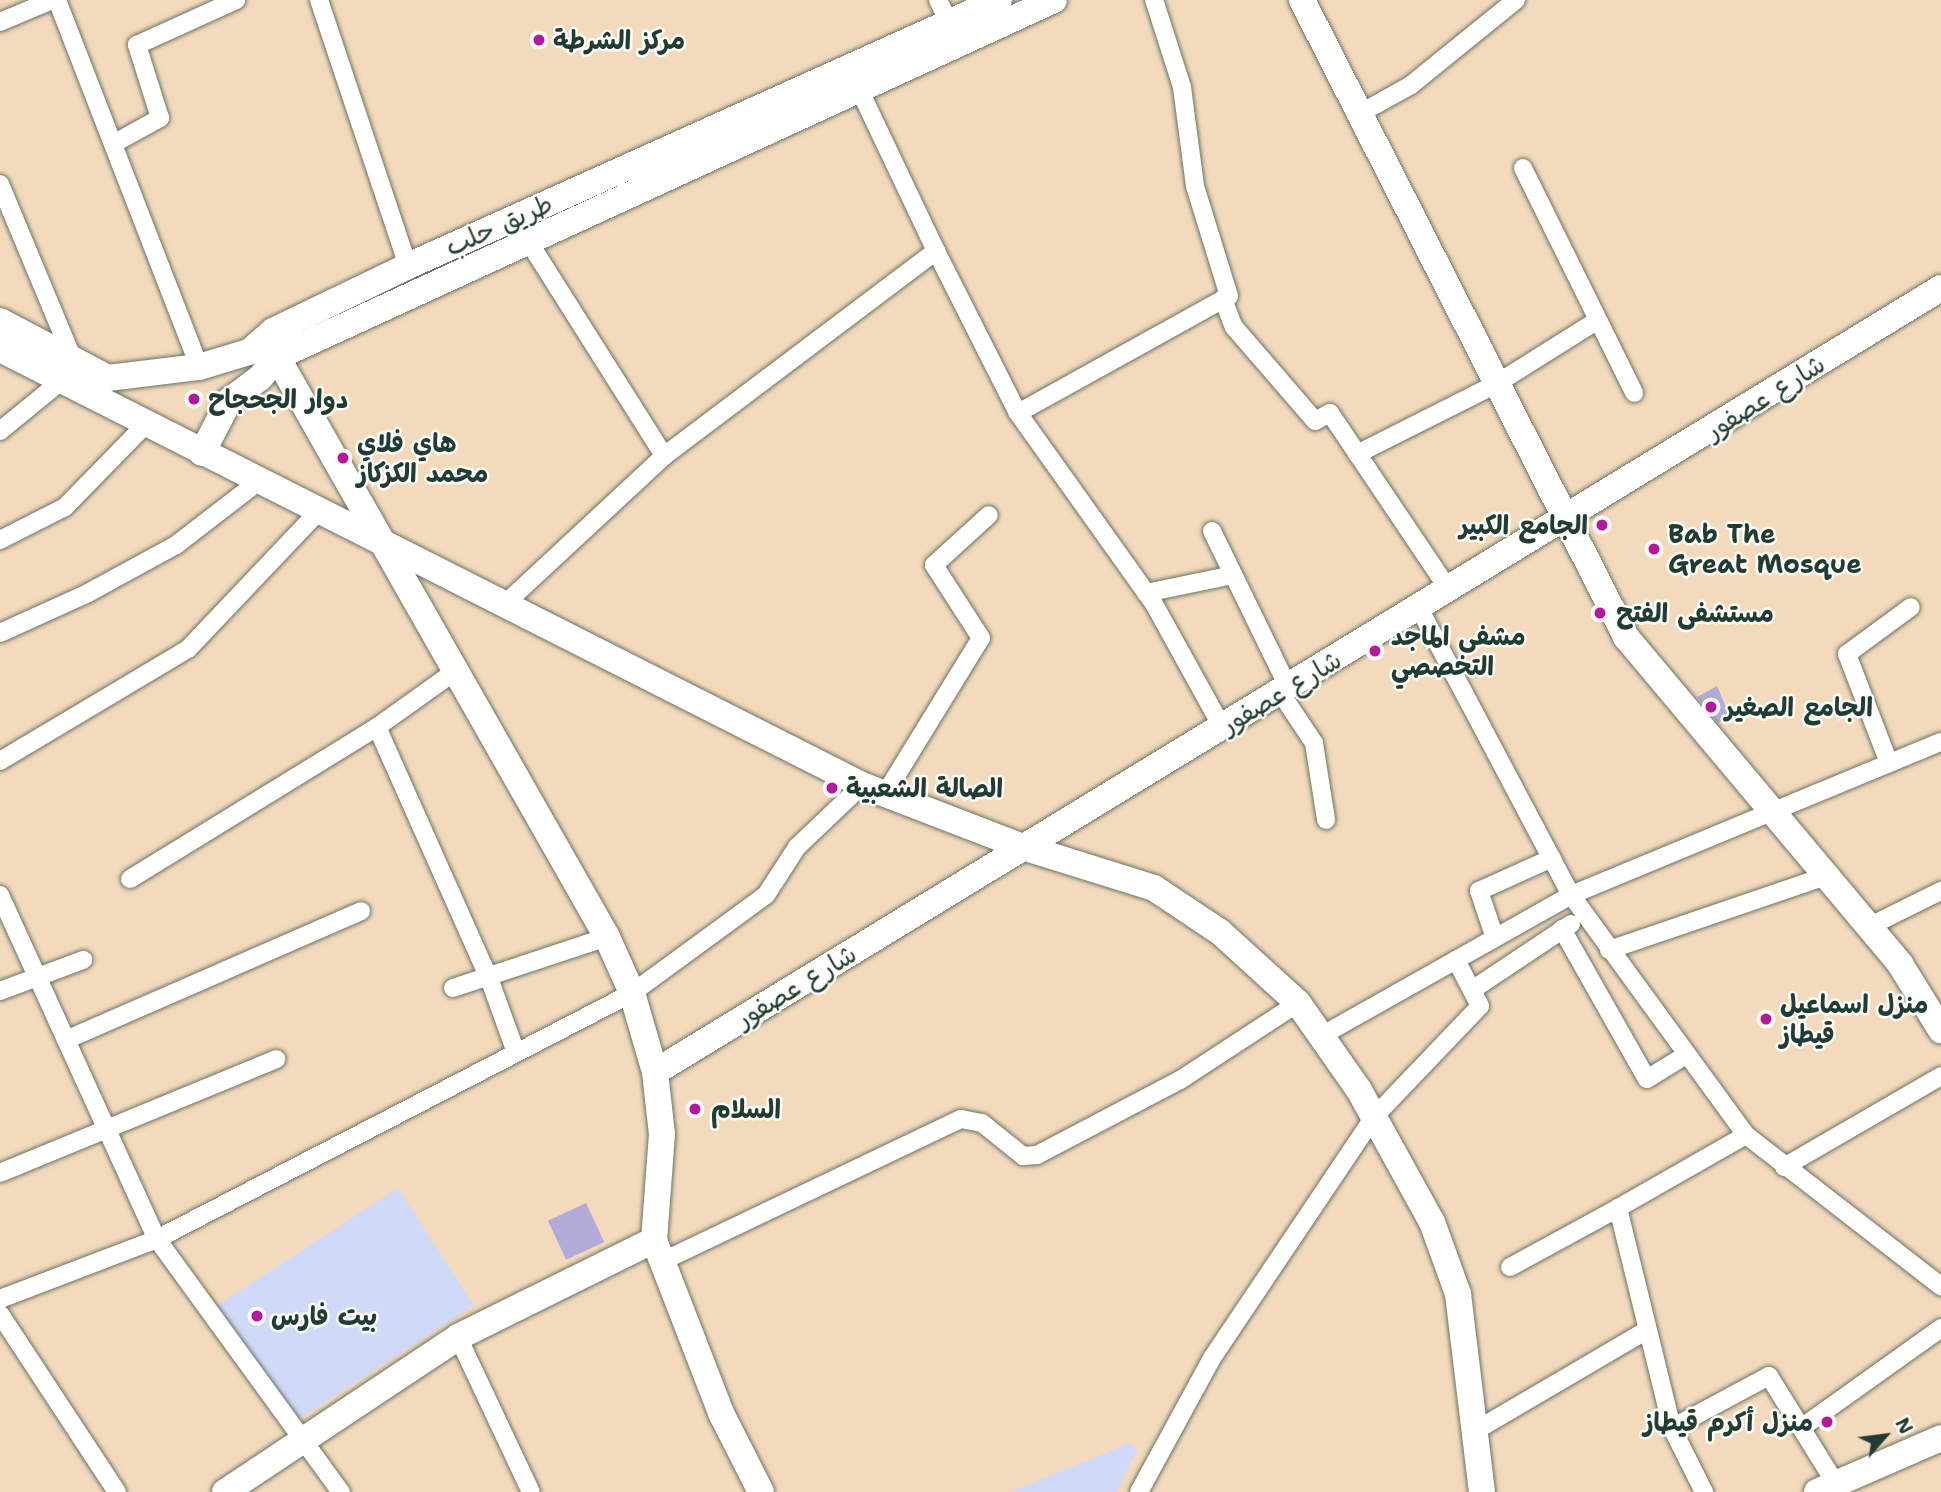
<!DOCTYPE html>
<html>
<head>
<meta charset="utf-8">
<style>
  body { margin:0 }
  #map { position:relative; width:1941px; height:1492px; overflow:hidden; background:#f4dabc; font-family:"Shantell Sans","Playpen Sans Arabic",sans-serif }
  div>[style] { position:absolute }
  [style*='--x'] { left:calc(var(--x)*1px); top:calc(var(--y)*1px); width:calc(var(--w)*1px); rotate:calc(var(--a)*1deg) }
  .built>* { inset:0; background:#d1d9f9; transform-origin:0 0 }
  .building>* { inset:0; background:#b2abd8; transform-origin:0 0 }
  .roads { filter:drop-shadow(0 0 2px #6a7464) drop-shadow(0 0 2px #6a7464) }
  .street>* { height:18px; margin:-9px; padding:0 9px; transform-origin:9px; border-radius:9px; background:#fff }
  .secondary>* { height:26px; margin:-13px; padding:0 13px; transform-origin:13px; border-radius:13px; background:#fff }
  .dots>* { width:19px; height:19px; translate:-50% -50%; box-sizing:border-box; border:4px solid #fdfcf7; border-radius:50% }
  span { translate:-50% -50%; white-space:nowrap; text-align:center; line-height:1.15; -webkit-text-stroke:5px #fdfcf7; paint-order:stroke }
  .poi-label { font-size:26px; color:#1f3d34; font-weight:700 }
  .left { translate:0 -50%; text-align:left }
  .right { translate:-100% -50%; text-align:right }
  .street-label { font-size:26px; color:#1f3d34 }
  .north { position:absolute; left:1850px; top:1401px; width:70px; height:70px; -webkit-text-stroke:5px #fdfcf7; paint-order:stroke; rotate:62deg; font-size:19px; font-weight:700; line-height:28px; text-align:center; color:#1f3d34 }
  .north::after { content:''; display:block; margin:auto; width:24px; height:32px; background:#1f3d34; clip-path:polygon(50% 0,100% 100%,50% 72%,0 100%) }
</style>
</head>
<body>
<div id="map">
  <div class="built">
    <div style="left:398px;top:1188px;width:140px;height:219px;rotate:57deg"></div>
    <div style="clip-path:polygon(1130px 1443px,1137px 1450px,1117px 1492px,1010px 1492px)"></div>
  </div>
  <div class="building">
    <div style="clip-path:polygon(1717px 686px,1730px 717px,1718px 723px,1697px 697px)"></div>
    <div style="left:586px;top:1203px;width:43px;height:42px;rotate:65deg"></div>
  </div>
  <div class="roads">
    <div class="street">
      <div style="--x:57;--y:0;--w:394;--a:68.8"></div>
      <div style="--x:319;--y:0;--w:280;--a:71.5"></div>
      <div style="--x:938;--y:0;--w:25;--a:64"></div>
      <div style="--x:0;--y:22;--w:56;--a:-22.9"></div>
      <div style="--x:1359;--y:114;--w:60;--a:-29.1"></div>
      <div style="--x:1411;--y:85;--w:135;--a:-39"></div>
      <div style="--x:113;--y:144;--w:54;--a:-29"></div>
      <div style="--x:160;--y:118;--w:77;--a:-107.5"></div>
      <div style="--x:137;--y:45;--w:109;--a:-24.4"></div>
      <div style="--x:1523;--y:168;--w:251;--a:63.7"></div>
      <div style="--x:0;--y:184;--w:190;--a:67.4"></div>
      <div style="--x:527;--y:239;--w:257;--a:57.7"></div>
      <div style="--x:936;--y:251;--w:182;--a:63.2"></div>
      <div style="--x:1018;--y:413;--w:241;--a:-29"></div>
      <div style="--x:1229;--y:296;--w:115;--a:-107.2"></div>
      <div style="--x:1195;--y:186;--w:100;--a:-97.5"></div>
      <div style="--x:1182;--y:87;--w:91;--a:-107.8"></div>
      <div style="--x:1223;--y:299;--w:30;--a:69"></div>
      <div style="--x:1234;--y:327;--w:124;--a:49.2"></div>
      <div style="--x:1315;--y:421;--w:17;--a:-28"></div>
      <div style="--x:1330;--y:413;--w:213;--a:56.1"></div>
      <div style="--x:1018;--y:413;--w:232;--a:54.5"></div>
      <div style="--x:1153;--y:602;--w:143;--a:61.1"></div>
      <div style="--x:0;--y:431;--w:79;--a:-39.3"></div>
      <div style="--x:1357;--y:454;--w:156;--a:-26.7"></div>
      <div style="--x:1496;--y:384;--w:120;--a:-32.1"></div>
      <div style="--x:1212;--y:531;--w:174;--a:64"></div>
      <div style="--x:0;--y:540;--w:73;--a:-26.9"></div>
      <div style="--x:65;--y:507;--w:116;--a:-45.7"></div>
      <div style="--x:1146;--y:593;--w:89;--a:-11.7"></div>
      <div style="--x:507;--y:602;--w:214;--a:-42.9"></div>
      <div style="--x:664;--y:456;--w:341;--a:-37"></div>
      <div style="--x:936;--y:251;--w:182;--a:-115.4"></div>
      <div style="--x:1419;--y:608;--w:325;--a:62.1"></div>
      <div style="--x:1571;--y:895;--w:297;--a:53.9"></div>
      <div style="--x:1746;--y:1135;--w:247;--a:37.8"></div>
      <div style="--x:0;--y:633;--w:97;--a:-24.4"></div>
      <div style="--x:88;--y:593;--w:100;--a:-28.6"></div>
      <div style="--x:176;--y:545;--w:105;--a:-37.6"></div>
      <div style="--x:1280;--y:692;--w:61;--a:56.3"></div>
      <div style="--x:1314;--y:743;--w:78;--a:81.1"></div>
      <div style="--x:377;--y:727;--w:275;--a:66"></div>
      <div style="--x:489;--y:978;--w:77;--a:70.1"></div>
      <div style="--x:0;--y:761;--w:219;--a:-30.8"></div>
      <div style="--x:188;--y:649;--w:192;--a:-46.5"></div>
      <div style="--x:1889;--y:763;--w:117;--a:-111.1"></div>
      <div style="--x:1847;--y:654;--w:79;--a:-36.3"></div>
      <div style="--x:885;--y:794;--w:183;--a:-58.4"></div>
      <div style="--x:981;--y:638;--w:87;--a:-122.8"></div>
      <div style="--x:934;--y:565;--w:74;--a:-42.3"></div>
      <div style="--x:130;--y:879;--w:290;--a:-31.6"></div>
      <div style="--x:377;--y:727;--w:98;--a:-35.5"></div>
      <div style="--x:0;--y:895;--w:378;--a:65.5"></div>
      <div style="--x:157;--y:1239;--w:313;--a:54"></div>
      <div style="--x:1866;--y:928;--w:84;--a:-26.3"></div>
      <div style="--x:1562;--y:929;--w:172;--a:60.5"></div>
      <div style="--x:1647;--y:1079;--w:46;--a:-31.6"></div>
      <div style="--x:1495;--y:938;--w:50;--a:-108.8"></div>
      <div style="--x:1479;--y:891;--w:80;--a:-24.3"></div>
      <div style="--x:1609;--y:950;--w:227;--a:-18.8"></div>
      <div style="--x:453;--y:988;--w:162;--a:-18.3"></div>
      <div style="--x:1472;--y:990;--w:119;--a:-33.7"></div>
      <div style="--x:0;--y:991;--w:89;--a:-20.5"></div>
      <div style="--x:1321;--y:1036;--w:287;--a:-29.4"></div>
      <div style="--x:1571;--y:895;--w:400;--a:-22.5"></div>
      <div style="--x:66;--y:1040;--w:322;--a:-23.6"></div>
      <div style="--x:1784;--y:1167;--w:181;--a:-30.1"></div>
      <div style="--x:0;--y:1173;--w:299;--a:-22.4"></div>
      <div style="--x:1618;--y:1208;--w:147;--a:-29.7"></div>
      <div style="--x:663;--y:1261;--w:330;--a:-25.5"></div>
      <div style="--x:961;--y:1119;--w:21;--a:11"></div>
      <div style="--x:982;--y:1123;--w:53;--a:38.8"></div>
      <div style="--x:1023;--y:1156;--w:14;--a:-4"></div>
      <div style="--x:1037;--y:1155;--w:161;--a:-27.7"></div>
      <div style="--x:1180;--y:1080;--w:141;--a:-33.1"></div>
      <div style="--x:1510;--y:1267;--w:123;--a:-28.6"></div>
      <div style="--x:1618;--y:1208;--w:227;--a:76.2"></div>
      <div style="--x:1672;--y:1428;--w:72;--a:63.4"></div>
      <div style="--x:0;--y:1299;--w:168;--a:-20.9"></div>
      <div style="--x:157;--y:1239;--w:535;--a:-27.38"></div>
      <div style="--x:632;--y:993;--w:166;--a:-36.2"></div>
      <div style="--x:766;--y:895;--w:57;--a:-57.1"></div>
      <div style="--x:797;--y:847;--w:90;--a:-43.6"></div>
      <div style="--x:0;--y:1314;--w:213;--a:56.7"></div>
      <div style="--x:458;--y:1337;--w:171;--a:64.8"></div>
      <div style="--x:1672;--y:1428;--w:110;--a:-28.2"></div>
      <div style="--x:1769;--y:1376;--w:127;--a:58.2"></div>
      <div style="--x:1801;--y:1428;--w:172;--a:-35.5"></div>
      <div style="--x:1475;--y:1431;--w:199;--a:-30.4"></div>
      <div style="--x:1139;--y:1492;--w:153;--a:-61.4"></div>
      <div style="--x:1212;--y:1358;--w:290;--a:-56.1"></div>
      <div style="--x:1374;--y:1117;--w:153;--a:-46.3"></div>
      <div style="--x:1480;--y:1006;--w:52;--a:-117.6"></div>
    </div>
    <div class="secondary">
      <div style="--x:1302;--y:0;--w:715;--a:63.04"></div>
      <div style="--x:1626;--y:637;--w:427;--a:50"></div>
      <div style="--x:1900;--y:964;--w:78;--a:58.2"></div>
      <div style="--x:0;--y:321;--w:122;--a:27.8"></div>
      <div style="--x:108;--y:378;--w:92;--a:-6.9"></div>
      <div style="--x:199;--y:367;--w:52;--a:-16.7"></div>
      <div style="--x:249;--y:352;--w:32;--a:-41"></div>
      <div style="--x:273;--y:331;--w:150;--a:-25.7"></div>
      <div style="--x:408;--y:266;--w:648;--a:-24.23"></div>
      <div style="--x:0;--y:349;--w:966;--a:26.83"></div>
      <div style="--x:862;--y:785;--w:173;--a:21.1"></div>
      <div style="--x:1023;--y:847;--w:137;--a:17.4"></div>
      <div style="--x:1154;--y:888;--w:79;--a:33.7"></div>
      <div style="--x:1220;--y:932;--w:105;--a:42.3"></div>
      <div style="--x:1298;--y:1003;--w:106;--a:55"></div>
      <div style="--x:1359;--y:1090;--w:151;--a:61.1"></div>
      <div style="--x:1432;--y:1222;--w:77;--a:70.1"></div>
      <div style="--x:1458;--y:1294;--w:199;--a:83.1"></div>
      <div style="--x:277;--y:357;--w:667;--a:60.36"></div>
      <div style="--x:607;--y:937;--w:61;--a:65.9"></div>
      <div style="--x:632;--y:993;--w:82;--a:73.8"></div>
      <div style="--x:655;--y:1072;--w:62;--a:83.6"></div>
      <div style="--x:662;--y:1134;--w:106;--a:94.3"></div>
      <div style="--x:654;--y:1240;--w:188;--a:68.8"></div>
      <div style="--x:722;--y:1415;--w:86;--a:63.1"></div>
      <div style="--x:202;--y:453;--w:59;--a:-62.6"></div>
      <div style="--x:229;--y:401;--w:39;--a:-37"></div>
      <div style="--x:260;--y:378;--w:27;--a:-51"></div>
      <div style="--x:277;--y:357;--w:855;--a:-24.68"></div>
      <div style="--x:655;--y:1072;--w:1506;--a:-31.37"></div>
      <div style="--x:225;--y:1492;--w:280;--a:-33.6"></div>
      <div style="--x:458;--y:1337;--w:219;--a:-26.3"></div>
      <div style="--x:1817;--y:1492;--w:135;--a:-23.5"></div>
    </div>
  </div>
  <div class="dots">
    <div style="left:539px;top:40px;background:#b5179e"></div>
    <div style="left:194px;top:399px;background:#b5179e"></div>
    <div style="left:343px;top:458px;background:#b5179e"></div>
    <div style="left:1602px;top:525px;background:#b5179e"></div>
    <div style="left:1654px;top:549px;background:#b5179e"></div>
    <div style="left:1600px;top:613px;background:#b5179e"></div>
    <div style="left:1375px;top:651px;background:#b5179e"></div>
    <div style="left:1711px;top:707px;background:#b5179e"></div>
    <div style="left:832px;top:788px;background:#b5179e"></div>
    <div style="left:1766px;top:1019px;background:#b5179e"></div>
    <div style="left:695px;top:1109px;background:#b5179e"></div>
    <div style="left:257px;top:1316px;background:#b5179e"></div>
    <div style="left:1827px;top:1422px;background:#b5179e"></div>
  </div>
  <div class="poi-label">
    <span class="left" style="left:553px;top:40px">مركز الشرطة</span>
    <span class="left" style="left:208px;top:399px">دوار الجحجاح</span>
    <span class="left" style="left:357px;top:458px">هاي فلاي<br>محمد الكزكاز</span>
    <span class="right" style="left:1588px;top:525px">الجامع الكبير</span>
    <span class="left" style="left:1668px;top:549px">Bab The<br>Great Mosque</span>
    <span class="left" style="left:1616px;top:613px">مستشفى الفتح</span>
    <span class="left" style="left:1391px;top:651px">مشفى الماجد<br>التخصصي</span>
    <span class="left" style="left:1725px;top:707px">الجامع الصغير</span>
    <span class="left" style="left:846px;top:788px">الصالة الشعبية</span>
    <span class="left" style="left:1780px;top:1019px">منزل اسماعيل<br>قيطاز</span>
    <span class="left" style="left:711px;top:1109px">السلام</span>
    <span class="left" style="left:271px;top:1316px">بيت فارس</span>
    <span class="right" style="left:1813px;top:1422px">منزل أكرم قيطاز</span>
  </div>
  <div class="street-label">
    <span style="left:499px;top:225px;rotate:-24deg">طريق حلب</span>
    <span style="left:1765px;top:397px;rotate:-32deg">شارع عصفور</span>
    <span style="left:1281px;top:692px;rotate:-31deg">شارع عصفور</span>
    <span style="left:796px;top:986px;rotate:-31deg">شارع عصفور</span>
  </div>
  <div class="north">N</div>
</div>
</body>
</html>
